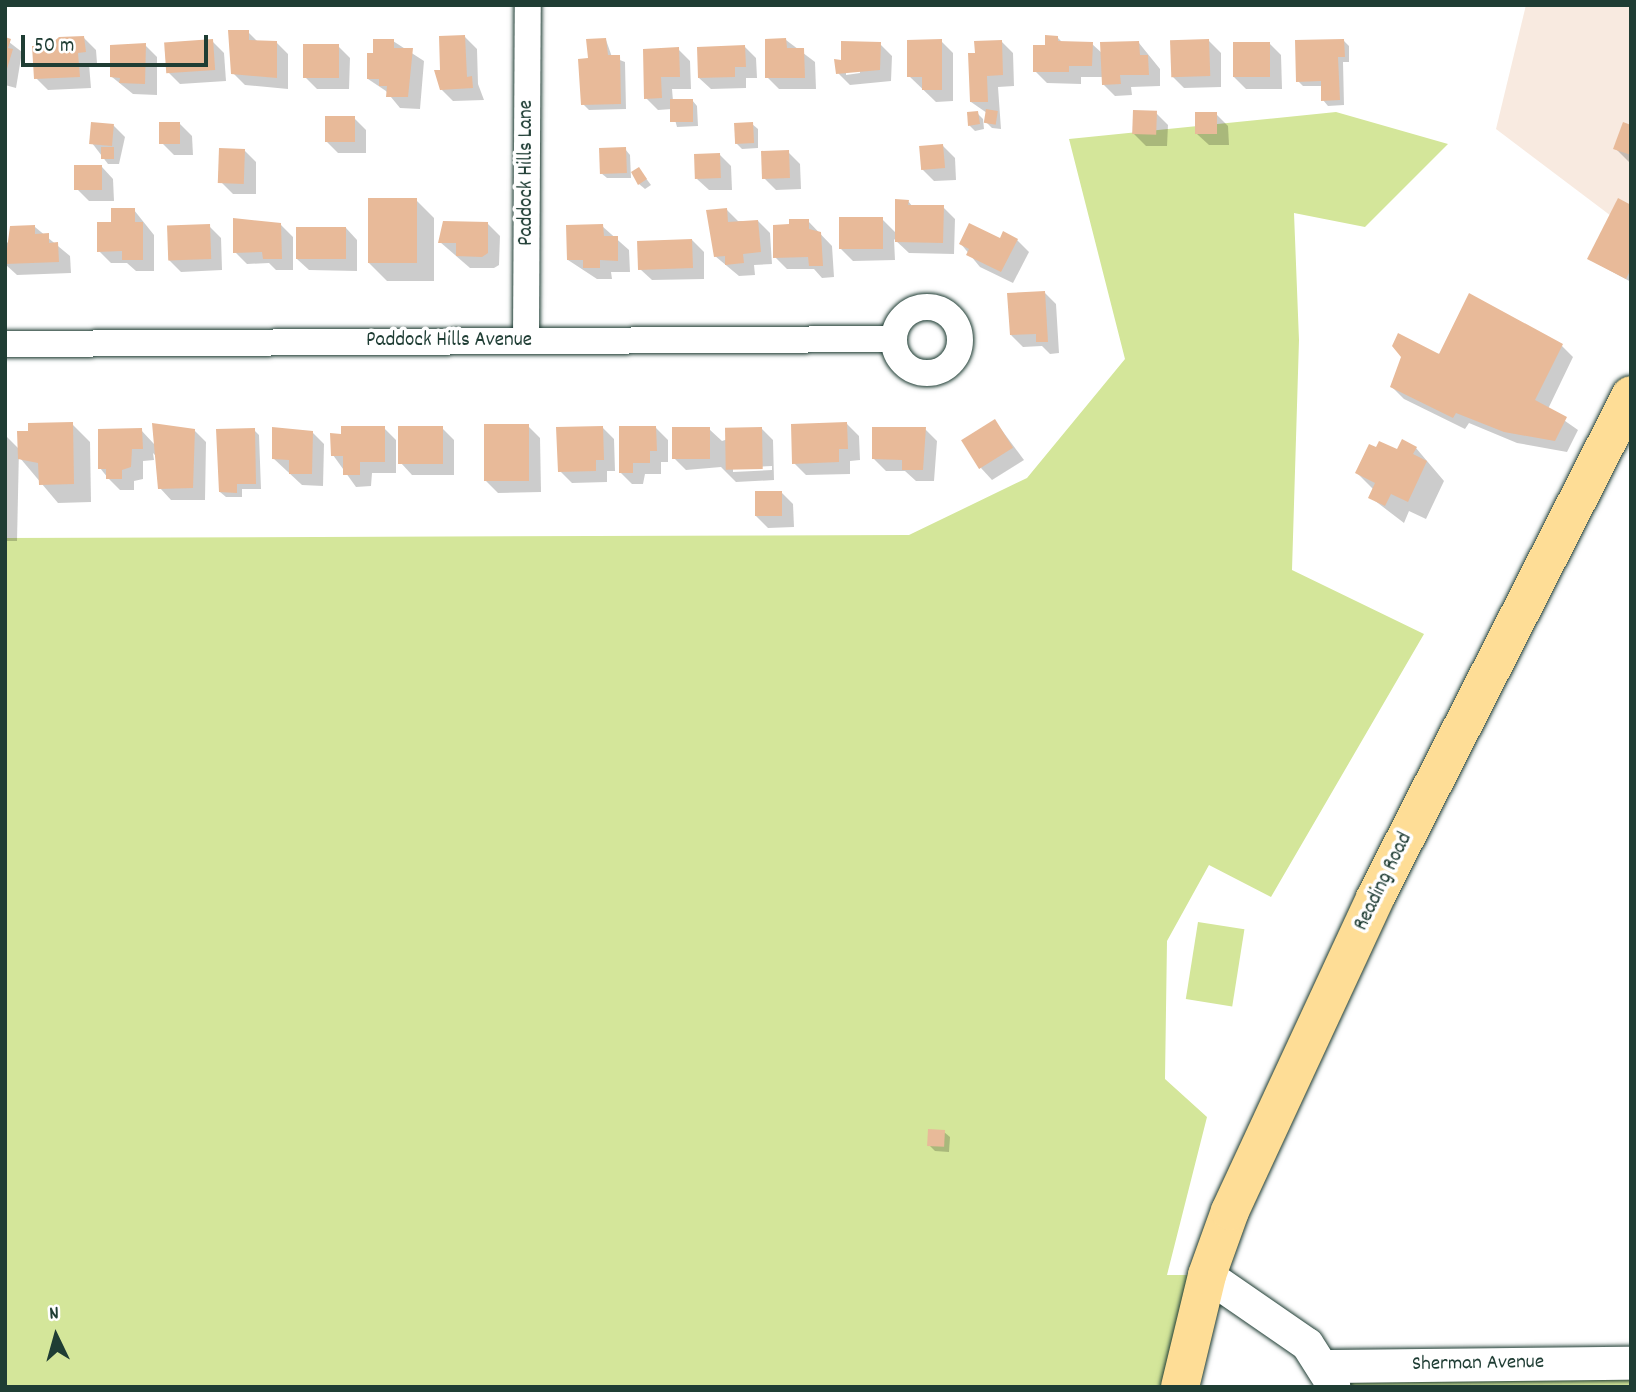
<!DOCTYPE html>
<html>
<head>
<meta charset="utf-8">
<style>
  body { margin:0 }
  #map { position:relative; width:1636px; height:1392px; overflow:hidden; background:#fff; font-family:Dekko,sans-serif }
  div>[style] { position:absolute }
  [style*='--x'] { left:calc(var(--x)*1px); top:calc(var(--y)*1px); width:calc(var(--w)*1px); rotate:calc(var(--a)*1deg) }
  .built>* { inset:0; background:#f8eae0 }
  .green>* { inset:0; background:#d4e69a; transform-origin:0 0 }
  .shadow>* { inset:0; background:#0003 }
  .building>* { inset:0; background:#e8ba99; transform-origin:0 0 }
  .roads { filter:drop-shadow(0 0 2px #1f3d34) drop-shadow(0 0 2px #1f3d34) }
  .minor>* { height:26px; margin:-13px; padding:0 13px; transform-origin:13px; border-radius:13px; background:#fff }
  .minor>.ring { margin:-13px; padding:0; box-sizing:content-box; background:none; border:26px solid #fff; border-radius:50% }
  .tertiary>* { height:33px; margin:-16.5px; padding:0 16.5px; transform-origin:16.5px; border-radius:16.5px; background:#fff }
  .primary>* { height:38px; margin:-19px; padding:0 19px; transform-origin:19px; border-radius:19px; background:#fedd96 }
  span { translate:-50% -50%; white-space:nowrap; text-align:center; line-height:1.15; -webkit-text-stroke:7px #fff; paint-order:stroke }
  .street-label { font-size:21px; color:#1f3d34 }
  .frame { position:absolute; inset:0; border:7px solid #1f3d34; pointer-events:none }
  .north { position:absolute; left:21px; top:1301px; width:70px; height:70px; -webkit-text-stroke:5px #fff; paint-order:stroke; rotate:355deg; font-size:19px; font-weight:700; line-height:28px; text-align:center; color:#1f3d34 }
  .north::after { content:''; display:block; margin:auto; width:24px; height:32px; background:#1f3d34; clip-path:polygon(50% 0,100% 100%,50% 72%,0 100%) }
  .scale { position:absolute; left:21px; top:35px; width:187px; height:32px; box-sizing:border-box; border:4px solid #1f3d34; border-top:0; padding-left:9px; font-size:21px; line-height:24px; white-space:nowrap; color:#1f3d34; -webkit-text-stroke:5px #fff; paint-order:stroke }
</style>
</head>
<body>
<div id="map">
  <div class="built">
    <div style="clip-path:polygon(1526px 5px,1631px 5px,1631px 231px,1496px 129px)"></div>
  </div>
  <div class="green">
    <div style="clip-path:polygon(1336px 112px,1448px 144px,1365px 227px,1294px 213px,1299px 340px,1292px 570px,1424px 634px,1271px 897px,1209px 865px,1167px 941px,1165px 1079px,1207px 1117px,1167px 1275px,1207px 1275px,1180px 1387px,5px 1387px,5px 538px,909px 535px,1027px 478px,1125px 359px,1069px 139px)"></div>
    <div style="left:1198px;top:922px;width:47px;height:78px;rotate:9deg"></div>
    <div style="clip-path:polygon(1631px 1363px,1631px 1387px,1334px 1387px,1325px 1366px)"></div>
  </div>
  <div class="shadow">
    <div style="clip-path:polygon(248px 32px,258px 42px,276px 42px,288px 54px,288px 89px,245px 85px,233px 73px)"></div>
    <div style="clip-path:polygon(465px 37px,477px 49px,478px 84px,484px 100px,453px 101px,441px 89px,442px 71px)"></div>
    <div style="clip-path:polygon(1057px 37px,1063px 43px,1092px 44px,1103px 54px,1139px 43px,1160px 69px,1160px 86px,1131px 87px,1132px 95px,1115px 96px,1103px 84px,1103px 77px,1081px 77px,1081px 84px,1047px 83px,1035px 71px)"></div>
    <div style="clip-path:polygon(84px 38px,96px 50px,97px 63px,89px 64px,91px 88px,48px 90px,36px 78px,51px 47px)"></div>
    <div style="clip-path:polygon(5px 39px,22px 52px,16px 88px,5px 85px)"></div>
    <div style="clip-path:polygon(606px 40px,612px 57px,625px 62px,626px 109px,589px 110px,583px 104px,590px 59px)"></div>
    <div style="clip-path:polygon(786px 40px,815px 62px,816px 89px,779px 89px,767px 77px)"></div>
    <div style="clip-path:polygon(212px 41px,224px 53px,226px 81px,180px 84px,168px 72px)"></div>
    <div style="clip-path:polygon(393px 41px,424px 61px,420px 109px,400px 108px,386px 91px,368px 79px,375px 55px)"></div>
    <div style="clip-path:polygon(941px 41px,953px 53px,953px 101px,936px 102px,909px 76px)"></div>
    <div style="clip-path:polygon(1001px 41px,1013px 53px,1014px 86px,998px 87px,1001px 129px,992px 128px,986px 122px,987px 113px,971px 102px,976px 55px)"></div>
    <div style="clip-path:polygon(1209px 41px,1221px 53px,1221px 87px,1184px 88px,1172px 76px)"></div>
    <div style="clip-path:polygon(1344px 41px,1349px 46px,1349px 62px,1343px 62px,1344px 105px,1328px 106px,1323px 100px,1323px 86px,1303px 86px,1298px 81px)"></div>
    <div style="clip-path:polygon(1269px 43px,1281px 55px,1282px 89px,1246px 89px,1234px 77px)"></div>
    <div style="clip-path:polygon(evenodd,880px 44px,892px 56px,891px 81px,850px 85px,838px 73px,842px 61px,880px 44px,860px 70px,860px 73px,846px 75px,846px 71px,860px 70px)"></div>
    <div style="clip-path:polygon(145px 45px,157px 57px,157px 95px,133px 94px,112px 77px)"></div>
    <div style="clip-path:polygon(338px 46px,350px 58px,349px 89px,317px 89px,305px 77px)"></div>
    <div style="clip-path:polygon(744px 46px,756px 58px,757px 78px,746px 78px,746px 88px,711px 89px,699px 78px)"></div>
    <div style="clip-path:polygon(678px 49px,690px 61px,691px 89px,672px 89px,673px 101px,692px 100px,697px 106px,698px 126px,677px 127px,672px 109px,658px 110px,646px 98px)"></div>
    <div style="clip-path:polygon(977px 113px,983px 119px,984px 129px,975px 131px,969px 125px)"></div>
    <div style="clip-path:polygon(1156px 113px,1168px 125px,1167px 146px,1146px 146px,1134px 134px)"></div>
    <div style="clip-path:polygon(1216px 114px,1228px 126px,1229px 145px,1209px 145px,1197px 134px)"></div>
    <div style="clip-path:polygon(354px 118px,366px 130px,366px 153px,338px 153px,326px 141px)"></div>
    <div style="clip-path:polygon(180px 124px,192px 136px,193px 155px,174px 155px,162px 143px)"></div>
    <div style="clip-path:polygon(752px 124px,758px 129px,758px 148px,742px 149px,736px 143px)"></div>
    <div style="clip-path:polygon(113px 125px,125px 137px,119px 164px,108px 164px,92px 143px)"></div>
    <div style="clip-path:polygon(1631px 127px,1631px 164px,1615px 148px)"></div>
    <div style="clip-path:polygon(943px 146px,955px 158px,956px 180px,934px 181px,922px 169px)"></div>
    <div style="clip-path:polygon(625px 149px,630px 155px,631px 178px,607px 178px,601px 173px)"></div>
    <div style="clip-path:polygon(244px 150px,256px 162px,256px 194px,233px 194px,221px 182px)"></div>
    <div style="clip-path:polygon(788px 152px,800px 164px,801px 189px,776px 190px,764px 178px)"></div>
    <div style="clip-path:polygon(719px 154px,731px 166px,732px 190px,709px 190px,697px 179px)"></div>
    <div style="clip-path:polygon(102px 167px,113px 179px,114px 201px,89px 201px,77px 189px)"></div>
    <div style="clip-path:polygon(639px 169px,651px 185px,645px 189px,639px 184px)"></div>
    <div style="clip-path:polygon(416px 200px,434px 218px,434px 281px,387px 281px,369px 263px)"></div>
    <div style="clip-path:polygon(908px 201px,913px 207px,943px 207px,955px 219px,954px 254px,909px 253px,894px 239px,895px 260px,853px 261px,841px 249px,882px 219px,897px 234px)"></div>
    <div style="clip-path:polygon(1631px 207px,1631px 282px,1589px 259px)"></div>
    <div style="clip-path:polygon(134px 210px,154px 235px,154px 271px,136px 271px,127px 263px,111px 263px,99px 251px,113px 224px)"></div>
    <div style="clip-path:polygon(727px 210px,738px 221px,758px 221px,770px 233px,772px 264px,754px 265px,755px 275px,739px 276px,715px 256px)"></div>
    <div style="clip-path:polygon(808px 221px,832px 246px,834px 277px,822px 278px,814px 269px,787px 269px,775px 257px)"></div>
    <div style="clip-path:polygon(488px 224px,500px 236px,499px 265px,494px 268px,470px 268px,440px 242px)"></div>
    <div style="clip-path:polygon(281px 225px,293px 237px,293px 270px,276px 270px,269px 263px,247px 264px,235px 252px)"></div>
    <div style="clip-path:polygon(209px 226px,221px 238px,222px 270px,181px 272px,169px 260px)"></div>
    <div style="clip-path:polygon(602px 226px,629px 250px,630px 272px,611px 272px,612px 279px,597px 279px,568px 260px)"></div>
    <div style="clip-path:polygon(35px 227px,70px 256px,71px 273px,17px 275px,5px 264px,5px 244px)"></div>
    <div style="clip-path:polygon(346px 228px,357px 240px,357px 271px,309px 270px,297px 259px)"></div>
    <div style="clip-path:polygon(692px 240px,704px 252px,704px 279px,652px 280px,640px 269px)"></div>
    <div style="clip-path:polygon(1017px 240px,1029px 252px,1013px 283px,980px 267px,961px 244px)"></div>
    <div style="clip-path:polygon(1044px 292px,1056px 304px,1059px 353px,1050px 354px,1042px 346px,1023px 347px,1011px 335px)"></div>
    <div style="clip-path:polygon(1562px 346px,1573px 357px,1548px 409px,1578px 430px,1567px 452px,1517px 443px,1469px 423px,1465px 429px,1404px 399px,1392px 387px,1403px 356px)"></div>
    <div style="clip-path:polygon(995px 421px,1024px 460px,992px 480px,981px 468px)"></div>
    <div style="clip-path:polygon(72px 424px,90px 442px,91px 502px,58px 503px,20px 458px)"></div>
    <div style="clip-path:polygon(847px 424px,859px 436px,860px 460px,850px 461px,850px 474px,806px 475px,794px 463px)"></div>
    <div style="clip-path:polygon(528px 426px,540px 438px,541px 492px,498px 493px,486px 481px)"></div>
    <div style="clip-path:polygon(602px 427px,614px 439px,615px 471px,607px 471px,607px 482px,572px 483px,560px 471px)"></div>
    <div style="clip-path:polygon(384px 428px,396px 440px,396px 473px,372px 473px,371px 486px,356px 487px,333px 455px,342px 435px)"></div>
    <div style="clip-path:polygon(442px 428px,454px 440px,454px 475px,412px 475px,401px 463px)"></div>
    <div style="clip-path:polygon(656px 428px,668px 440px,668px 462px,661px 462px,661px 474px,645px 474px,643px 484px,632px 484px,620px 472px)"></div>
    <div style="clip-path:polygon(evenodd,761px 428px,773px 440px,774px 480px,736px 482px,721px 467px,686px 470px,674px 458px,709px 429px,722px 441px,761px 428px,772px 466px,772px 470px,733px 472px,733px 468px,772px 466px)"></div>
    <div style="clip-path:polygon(925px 429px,937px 441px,934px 481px,916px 481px,905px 471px,886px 471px,874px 459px)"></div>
    <div style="clip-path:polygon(141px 430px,154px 444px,194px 430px,206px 442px,205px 500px,171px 500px,160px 488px,159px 459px,153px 453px,154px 460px,143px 461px,143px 479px,134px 481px,134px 490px,120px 490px,108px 478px,100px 468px)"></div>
    <div style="clip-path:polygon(254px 430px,259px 435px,261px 489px,242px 489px,242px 497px,226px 497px,220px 492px)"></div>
    <div style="clip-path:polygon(312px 432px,324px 444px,323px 486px,302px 485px,273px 458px)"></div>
    <div style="clip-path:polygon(5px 435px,19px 449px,17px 541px,5px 541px)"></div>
    <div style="clip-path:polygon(1416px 448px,1444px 481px,1426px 519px,1409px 511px,1404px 523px,1370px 497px,1374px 490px,1357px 473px,1398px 452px)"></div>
    <div style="clip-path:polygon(781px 492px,793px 504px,794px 527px,768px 528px,756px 516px)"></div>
    <div style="clip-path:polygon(944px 1132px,950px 1137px,949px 1152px,935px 1151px,929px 1145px)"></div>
  </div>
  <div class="building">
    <div style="clip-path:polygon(228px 30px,249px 30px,249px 40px,277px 41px,277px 78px,231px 74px)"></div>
    <div style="clip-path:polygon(465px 35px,467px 77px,472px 76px,473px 88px,440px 90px,434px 70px,440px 70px,439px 36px)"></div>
    <div style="clip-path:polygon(1045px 35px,1058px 36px,1058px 41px,1093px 42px,1092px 66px,1069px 66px,1069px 72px,1033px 72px,1033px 45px,1045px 45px)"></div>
    <div style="clip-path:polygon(84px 36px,86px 52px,78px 53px,80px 77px,34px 79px,32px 46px,50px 45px,59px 37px)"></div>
    <div style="clip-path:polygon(5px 37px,11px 39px,8px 48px,13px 49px,6px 72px)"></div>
    <div style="clip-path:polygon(606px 38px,608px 55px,620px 55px,621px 104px,581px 105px,578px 59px,588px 58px,586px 39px)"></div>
    <div style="clip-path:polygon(786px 38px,787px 48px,804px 48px,805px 78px,765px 78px,765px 39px)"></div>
    <div style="left:213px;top:39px;width:31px;height:49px;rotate:86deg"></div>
    <div style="clip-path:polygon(373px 39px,394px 39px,394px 48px,413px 48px,408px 97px,386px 97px,387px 86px,379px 86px,379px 79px,367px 79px,367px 53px,373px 53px)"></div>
    <div style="clip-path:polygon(942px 39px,942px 90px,922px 90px,922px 77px,907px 77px,907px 40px)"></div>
    <div style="left:1209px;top:39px;width:37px;height:39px;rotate:88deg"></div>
    <div style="clip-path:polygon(1344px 39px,1345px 57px,1338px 57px,1340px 100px,1321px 101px,1321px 81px,1296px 82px,1295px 40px)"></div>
    <div style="clip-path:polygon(1002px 40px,1003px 75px,987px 76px,988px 102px,970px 102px,968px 53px,975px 53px,974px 41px)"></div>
    <div style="clip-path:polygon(841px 41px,881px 42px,880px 70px,836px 74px,834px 59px,841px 60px)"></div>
    <div style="clip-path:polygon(1139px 41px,1140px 55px,1148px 55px,1149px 75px,1120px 75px,1121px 84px,1102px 85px,1100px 42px)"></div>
    <div style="left:1233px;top:42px;width:37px;height:35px"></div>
    <div style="clip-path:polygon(146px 43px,145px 84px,119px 83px,120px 78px,110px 77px,110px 45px)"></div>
    <div style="left:303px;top:44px;width:36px;height:34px"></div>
    <div style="clip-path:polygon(745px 45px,746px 67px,735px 67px,735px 77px,698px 78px,697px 47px)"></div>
    <div style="clip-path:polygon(679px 47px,680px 77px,661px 77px,662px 98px,644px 99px,643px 49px)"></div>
    <div style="left:670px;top:99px;width:23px;height:23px"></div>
    <div style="left:986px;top:109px;width:12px;height:14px;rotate:9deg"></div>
    <div style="left:1133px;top:110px;width:24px;height:24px;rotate:2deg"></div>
    <div style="clip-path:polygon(978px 111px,980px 124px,968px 126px,967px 112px)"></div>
    <div style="left:1217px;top:112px;width:22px;height:22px;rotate:90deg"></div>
    <div style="left:325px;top:116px;width:30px;height:26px"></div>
    <div style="left:91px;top:122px;width:23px;height:22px;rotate:5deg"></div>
    <div style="left:159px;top:122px;width:21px;height:22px"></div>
    <div style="left:753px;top:122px;width:21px;height:19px;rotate:87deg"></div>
    <div style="clip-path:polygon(1623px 122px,1631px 125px,1631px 155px,1613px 149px)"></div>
    <div style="left:943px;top:144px;width:24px;height:24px;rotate:85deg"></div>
    <div style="left:101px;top:147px;width:13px;height:12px"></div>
    <div style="left:626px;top:147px;width:26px;height:27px;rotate:88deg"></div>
    <div style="left:219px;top:148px;width:26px;height:35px;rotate:2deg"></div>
    <div style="left:789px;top:150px;width:28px;height:28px;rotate:88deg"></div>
    <div style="left:720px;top:153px;width:25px;height:26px;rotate:88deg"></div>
    <div style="left:74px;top:165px;width:28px;height:25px"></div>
    <div style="clip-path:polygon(639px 167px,647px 179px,638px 185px,631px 172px)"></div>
    <div style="left:368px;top:198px;width:49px;height:65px"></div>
    <div style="clip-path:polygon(1618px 198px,1631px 205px,1631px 269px,1626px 279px,1587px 259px)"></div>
    <div style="clip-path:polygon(895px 199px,909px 200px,908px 205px,944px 205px,943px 243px,895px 242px)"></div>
    <div style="clip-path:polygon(111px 208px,135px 208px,135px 222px,143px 222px,143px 260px,122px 260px,122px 251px,97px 252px,97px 222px,111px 222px)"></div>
    <div style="clip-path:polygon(727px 208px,728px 222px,758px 220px,761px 252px,743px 254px,744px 263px,725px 265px,725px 256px,714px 257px,706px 210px)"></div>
    <div style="left:883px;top:217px;width:32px;height:44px;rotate:90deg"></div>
    <div style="clip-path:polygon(233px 218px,281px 223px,282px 259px,263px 259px,262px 252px,233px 253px)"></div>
    <div style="clip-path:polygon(789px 219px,809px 219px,809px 229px,821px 232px,823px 266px,809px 266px,808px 257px,773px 258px,773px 225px,789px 224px)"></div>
    <div style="clip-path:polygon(443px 221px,488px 222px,488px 253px,482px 257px,456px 256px,456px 243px,438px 243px)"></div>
    <div style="clip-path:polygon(969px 223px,1000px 238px,1003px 231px,1018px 239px,1001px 272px,966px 255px,969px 249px,959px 244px)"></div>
    <div style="left:210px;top:224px;width:35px;height:43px;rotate:88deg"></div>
    <div style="clip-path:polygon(603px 224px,604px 236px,618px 236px,618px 261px,600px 260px,600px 268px,583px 268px,583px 260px,567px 260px,566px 225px)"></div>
    <div style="clip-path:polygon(35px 225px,35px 234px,49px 233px,49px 243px,58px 242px,59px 262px,5px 264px,10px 226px)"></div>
    <div style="left:296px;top:227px;width:50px;height:32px"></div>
    <div style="left:692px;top:239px;width:29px;height:55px;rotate:88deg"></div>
    <div style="clip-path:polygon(1045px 291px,1048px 342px,1036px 342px,1036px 334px,1010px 335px,1007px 293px)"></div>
    <div style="clip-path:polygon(1469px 293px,1563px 344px,1535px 400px,1567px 417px,1555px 441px,1504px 432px,1456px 413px,1453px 418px,1390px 387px,1401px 357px,1392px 346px,1398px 333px,1439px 354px)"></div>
    <div style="left:995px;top:419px;width:34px;height:40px;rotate:58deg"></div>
    <div style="clip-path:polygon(73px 422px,74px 484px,39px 485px,38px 463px,18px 459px,17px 431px,28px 431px,28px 423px)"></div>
    <div style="clip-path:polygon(847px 422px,848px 449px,839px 449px,839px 462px,792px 464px,791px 424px)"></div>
    <div style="clip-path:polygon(152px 423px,195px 429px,193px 488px,158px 489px)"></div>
    <div style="left:484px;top:424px;width:45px;height:57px"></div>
    <div style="clip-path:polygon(341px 426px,385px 426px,385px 462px,360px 462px,360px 475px,343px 475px,343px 456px,331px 456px,330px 433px,341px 434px)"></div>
    <div style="left:398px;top:426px;width:45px;height:38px"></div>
    <div style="clip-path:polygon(603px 426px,604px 460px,596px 460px,596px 471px,558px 472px,556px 427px)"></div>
    <div style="clip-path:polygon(619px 426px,656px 426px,657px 451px,650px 451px,650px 463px,633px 463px,633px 473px,619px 473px)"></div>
    <div style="clip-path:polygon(272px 427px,313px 431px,312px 474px,289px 474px,289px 460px,272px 459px)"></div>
    <div style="left:672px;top:427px;width:38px;height:32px"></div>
    <div style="left:762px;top:427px;width:42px;height:37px;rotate:89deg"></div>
    <div style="clip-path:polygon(872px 427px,926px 427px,923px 470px,902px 470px,902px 460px,872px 459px)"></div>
    <div style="clip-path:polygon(142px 428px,143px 449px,132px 449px,131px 467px,122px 470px,122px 479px,106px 479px,106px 469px,98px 469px,98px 429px)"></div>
    <div style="clip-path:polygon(255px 428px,256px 484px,237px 484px,237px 493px,219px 492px,216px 429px)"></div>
    <div style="clip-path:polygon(1402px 439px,1417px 447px,1413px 454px,1427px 461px,1408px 502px,1391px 494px,1385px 506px,1368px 498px,1375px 483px,1355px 473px,1369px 444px,1376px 447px,1379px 441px,1397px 449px)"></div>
    <div style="left:755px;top:491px;width:27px;height:25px"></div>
    <div style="left:928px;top:1129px;width:17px;height:17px;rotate:3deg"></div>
  </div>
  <div class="roads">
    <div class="minor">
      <div class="ring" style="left:894px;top:307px;width:40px;height:40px"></div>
      <div style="--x:526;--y:341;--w:336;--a:-89.7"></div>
      <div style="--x:5;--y:344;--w:888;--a:-0.32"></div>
    </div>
    <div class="tertiary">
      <div style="--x:1207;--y:1275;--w:121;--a:34.6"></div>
      <div style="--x:1307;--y:1344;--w:49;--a:57.6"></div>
      <div style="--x:1325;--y:1366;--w:306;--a:-0.6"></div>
    </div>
    <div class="primary">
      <div style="--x:1180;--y:1387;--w:115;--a:-76.4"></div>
      <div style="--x:1207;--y:1275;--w:68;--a:-70.2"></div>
      <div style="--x:1230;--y:1211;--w:345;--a:-65.1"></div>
      <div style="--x:1375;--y:898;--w:564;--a:-63.03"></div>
    </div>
  </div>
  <div class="street-label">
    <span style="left:527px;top:173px;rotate:-90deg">Paddock Hills Lane</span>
    <span style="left:449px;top:341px">Paddock Hills Avenue</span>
    <span style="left:1384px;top:882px;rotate:-64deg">Reading Road</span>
    <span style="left:1478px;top:1364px;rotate:-1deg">Sherman Avenue</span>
  </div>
  <div class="frame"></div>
  <div class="north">N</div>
  <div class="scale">50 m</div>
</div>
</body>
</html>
